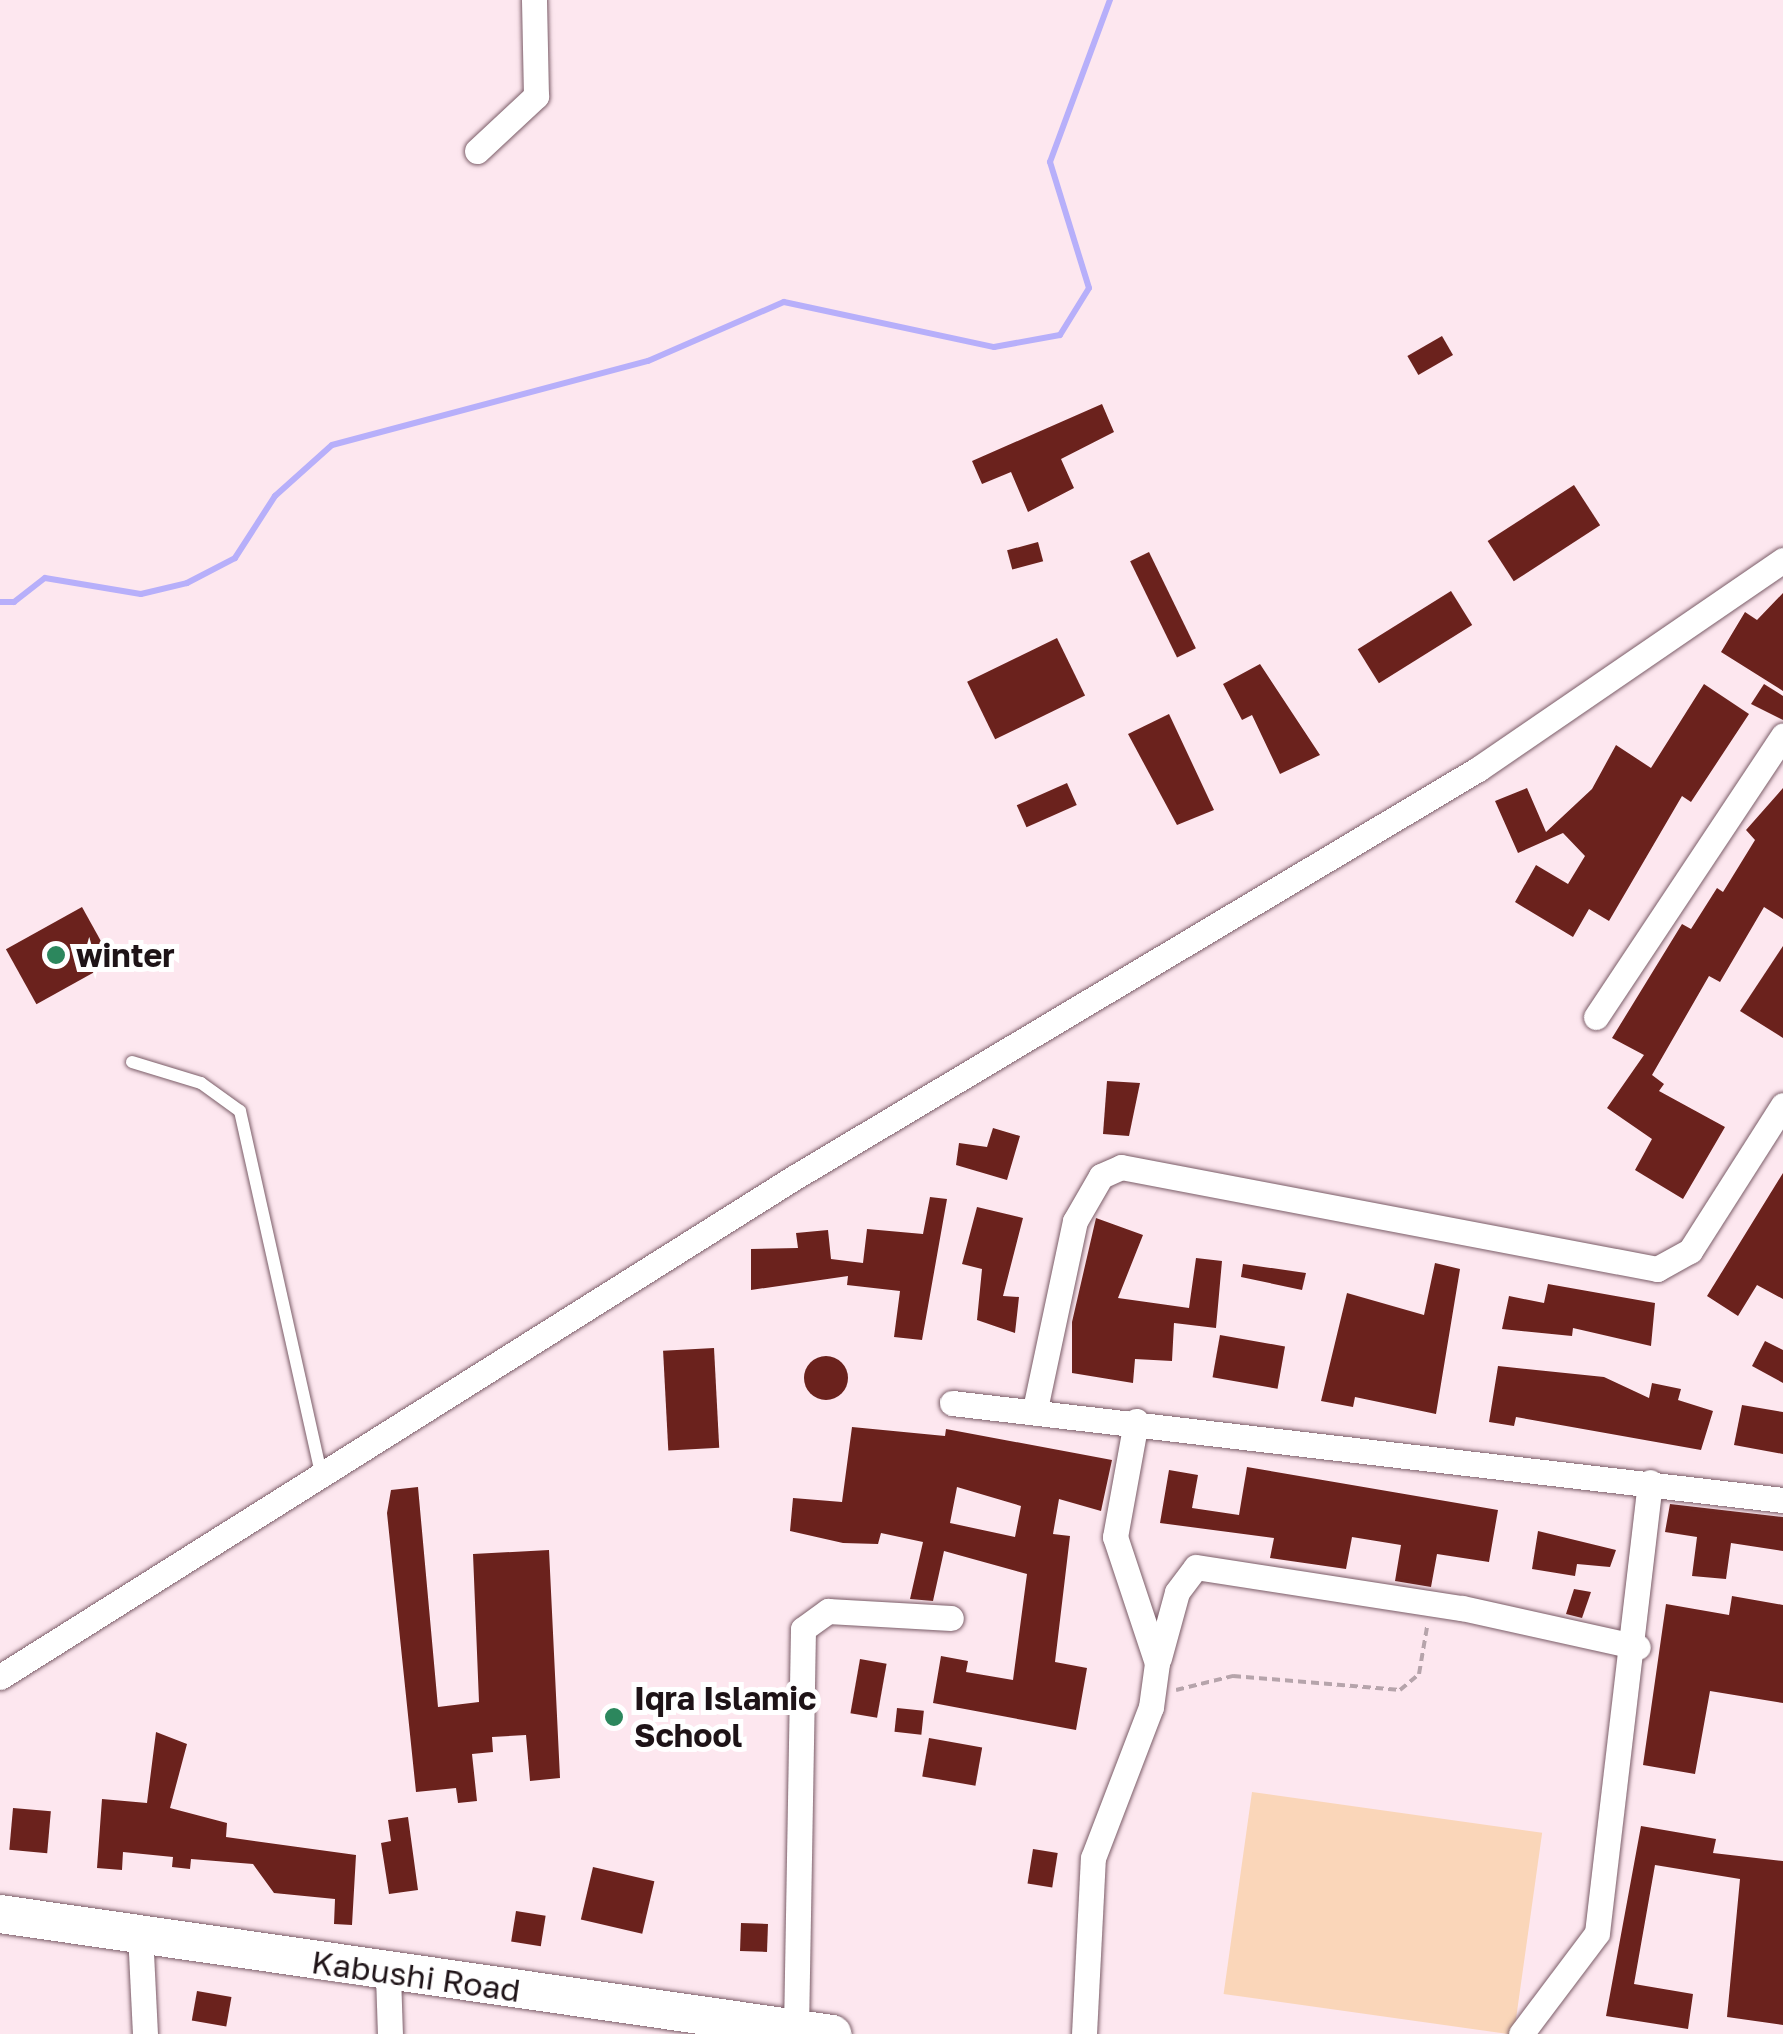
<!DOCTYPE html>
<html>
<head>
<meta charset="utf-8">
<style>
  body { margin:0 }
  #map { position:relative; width:1783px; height:2034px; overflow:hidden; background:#fde7ef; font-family:"Golos Text",sans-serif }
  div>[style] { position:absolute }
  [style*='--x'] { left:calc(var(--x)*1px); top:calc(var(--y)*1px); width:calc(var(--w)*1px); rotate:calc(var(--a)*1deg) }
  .green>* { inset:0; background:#fad6b9; transform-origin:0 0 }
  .stream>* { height:6px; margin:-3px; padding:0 3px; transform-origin:3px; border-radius:3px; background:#b7affa }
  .building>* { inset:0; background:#6b221d; transform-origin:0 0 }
  .round { border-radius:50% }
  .path>* { height:4px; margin-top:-2px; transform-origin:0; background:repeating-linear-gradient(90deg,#b6a4ab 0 8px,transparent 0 13px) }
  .roads { filter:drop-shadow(0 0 2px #7b5d68) drop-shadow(0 0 2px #7b5d68) }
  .lane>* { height:12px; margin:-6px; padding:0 6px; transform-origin:6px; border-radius:6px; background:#fff }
  .street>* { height:25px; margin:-12.5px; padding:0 12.5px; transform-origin:12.5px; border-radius:12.5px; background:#fff }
  .secondary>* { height:38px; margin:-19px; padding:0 19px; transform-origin:19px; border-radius:19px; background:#fff }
  .dots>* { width:28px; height:28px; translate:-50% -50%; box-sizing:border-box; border:5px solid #fff; border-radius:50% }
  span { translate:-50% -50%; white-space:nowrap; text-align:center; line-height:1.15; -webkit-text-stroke:10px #fff; paint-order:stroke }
  .poi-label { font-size:32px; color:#1e1317; font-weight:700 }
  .left { translate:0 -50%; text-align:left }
  .street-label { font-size:32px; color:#1e1317 }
</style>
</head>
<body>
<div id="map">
  <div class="green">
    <div style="left:1252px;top:1792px;width:293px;height:204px;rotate:8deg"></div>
  </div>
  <div class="stream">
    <div style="--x:0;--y:602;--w:14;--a:0"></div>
    <div style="--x:14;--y:602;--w:39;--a:-38"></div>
    <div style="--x:45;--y:578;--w:97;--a:9.5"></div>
    <div style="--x:141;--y:594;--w:47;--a:-13.4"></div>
    <div style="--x:187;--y:583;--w:54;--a:-27.5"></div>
    <div style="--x:235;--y:558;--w:74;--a:-57.2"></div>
    <div style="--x:275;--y:496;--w:76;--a:-41.8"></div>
    <div style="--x:332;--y:445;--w:327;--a:-14.9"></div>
    <div style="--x:648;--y:361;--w:148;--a:-23.5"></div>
    <div style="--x:784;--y:302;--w:215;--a:12.1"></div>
    <div style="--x:994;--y:347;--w:67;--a:-10.3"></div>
    <div style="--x:1060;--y:335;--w:55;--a:-58.3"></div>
    <div style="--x:1089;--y:288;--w:132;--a:-107.2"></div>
    <div style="--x:1050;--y:162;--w:173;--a:-69.7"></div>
  </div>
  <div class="building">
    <div style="left:1442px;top:336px;width:22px;height:40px;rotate:60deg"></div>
    <div style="clip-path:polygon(1102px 404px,1114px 432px,1061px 459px,1074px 488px,1028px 512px,1011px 472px,982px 484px,972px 461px)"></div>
    <div style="left:1574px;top:485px;width:48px;height:103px;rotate:57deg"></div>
    <div style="left:1038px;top:542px;width:20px;height:32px;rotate:75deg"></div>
    <div style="left:1149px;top:552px;width:107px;height:21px;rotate:64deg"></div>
    <div style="left:1451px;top:591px;width:40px;height:110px;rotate:58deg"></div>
    <div style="clip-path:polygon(1783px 593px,1783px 691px,1721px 652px,1745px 612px,1757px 620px)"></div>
    <div style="left:1057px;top:638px;width:64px;height:100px;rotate:64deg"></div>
    <div style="clip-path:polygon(1260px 664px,1320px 755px,1280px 774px,1252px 715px,1242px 720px,1223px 684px)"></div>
    <div style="clip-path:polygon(1704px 684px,1749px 714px,1691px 802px,1682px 796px,1609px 921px,1589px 909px,1573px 937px,1515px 902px,1536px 865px,1568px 884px,1585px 856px,1563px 833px,1518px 853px,1495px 801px,1527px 788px,1546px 832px,1592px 789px,1616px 745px,1651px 768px)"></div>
    <div style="clip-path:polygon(1764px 684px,1783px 696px,1783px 720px,1751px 704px)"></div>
    <div style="clip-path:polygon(1169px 714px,1214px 810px,1177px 825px,1128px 734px)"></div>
    <div style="left:1067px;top:783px;width:24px;height:55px;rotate:66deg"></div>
    <div style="clip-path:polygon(1783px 788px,1783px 919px,1764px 907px,1720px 982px,1709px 976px,1652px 1075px,1664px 1084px,1659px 1091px,1725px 1127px,1683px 1199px,1635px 1170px,1652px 1139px,1607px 1108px,1644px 1055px,1612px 1038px,1682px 924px,1691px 929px,1717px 888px,1723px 892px,1755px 840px,1746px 830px)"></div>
    <div style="left:82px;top:907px;width:63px;height:87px;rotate:61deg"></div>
    <div style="clip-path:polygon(1783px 946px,1783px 1038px,1740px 1011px)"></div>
    <div style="clip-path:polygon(1107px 1081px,1140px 1083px,1129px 1136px,1103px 1134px)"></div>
    <div style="clip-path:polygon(993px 1128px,1020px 1136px,1007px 1180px,956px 1165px,959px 1143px,987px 1147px)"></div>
    <div style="clip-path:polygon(1783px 1173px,1783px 1299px,1757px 1285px,1738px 1316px,1707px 1296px)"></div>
    <div style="clip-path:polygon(930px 1197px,947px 1199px,922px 1340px,894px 1337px,900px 1291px,847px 1285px,848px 1276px,751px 1290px,751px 1249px,798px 1248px,796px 1233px,828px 1230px,831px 1259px,863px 1263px,867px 1229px,923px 1234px)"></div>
    <div style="clip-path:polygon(977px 1207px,1023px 1218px,1003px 1296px,1019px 1297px,1015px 1333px,977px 1320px,982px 1269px,962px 1264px)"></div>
    <div style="clip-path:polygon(1096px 1218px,1143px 1235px,1118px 1298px,1189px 1308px,1196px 1258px,1222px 1261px,1216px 1328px,1174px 1323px,1172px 1361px,1135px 1359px,1133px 1383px,1072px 1373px,1072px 1322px)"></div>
    <div style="clip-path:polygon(1435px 1263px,1460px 1269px,1436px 1414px,1355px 1397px,1353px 1407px,1321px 1401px,1347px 1293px,1424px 1315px)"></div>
    <div style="clip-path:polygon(1243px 1264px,1306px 1273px,1302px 1290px,1241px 1277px)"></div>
    <div style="clip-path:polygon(1548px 1284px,1655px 1303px,1651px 1346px,1573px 1328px,1572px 1336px,1502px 1329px,1509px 1296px,1544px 1303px)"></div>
    <div style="left:1220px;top:1335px;width:66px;height:43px;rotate:10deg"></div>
    <div style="clip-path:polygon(1765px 1341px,1783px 1350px,1783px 1383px,1752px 1366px)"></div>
    <div style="left:714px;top:1348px;width:100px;height:51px;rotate:87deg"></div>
    <div class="round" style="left:804px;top:1356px;width:44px;height:44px"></div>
    <div style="clip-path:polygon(1498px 1366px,1604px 1377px,1649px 1398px,1652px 1383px,1681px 1389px,1678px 1400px,1713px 1411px,1701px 1450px,1516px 1417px,1514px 1426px,1489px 1422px)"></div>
    <div style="clip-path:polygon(1742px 1405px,1783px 1412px,1783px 1454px,1734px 1445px)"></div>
    <div style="clip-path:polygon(evenodd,852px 1427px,945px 1436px,946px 1429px,1112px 1460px,1101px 1511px,1059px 1499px,1053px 1534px,1070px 1536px,1055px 1662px,1087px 1668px,1076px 1730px,933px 1703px,941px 1656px,968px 1661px,966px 1672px,1013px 1680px,1027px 1574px,944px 1551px,933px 1601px,910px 1599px,923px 1542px,881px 1533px,878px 1544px,843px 1543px,790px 1531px,793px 1498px,842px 1502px,852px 1427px,957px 1487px,1021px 1506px,1015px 1537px,950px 1523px,957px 1487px)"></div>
    <div style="clip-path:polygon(1247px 1467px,1498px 1510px,1489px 1562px,1437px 1554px,1431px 1587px,1395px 1581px,1401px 1545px,1352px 1537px,1346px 1569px,1270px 1558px,1274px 1538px,1160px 1523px,1169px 1470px,1198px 1475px,1192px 1508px,1239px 1515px)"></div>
    <div style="clip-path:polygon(418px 1487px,438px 1707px,479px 1702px,473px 1554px,549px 1550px,560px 1778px,530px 1781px,526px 1735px,492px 1737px,493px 1752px,472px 1754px,477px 1801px,458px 1803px,456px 1788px,416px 1792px,387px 1513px,391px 1490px)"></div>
    <div style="clip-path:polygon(1670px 1504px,1783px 1517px,1783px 1551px,1731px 1543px,1726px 1579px,1692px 1576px,1697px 1537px,1665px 1532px)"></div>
    <div style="clip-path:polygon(1538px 1531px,1616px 1550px,1610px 1567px,1577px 1564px,1575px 1576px,1532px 1569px)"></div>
    <div style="clip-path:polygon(1574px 1589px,1591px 1592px,1582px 1618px,1566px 1614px)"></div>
    <div style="clip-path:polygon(1732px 1596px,1783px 1605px,1783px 1703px,1710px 1691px,1695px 1774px,1643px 1765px,1666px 1604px,1729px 1615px)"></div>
    <div style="left:860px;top:1659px;width:27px;height:55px;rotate:10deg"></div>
    <div style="left:897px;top:1708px;width:27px;height:24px;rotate:6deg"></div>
    <div style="clip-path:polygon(156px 1732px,187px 1744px,170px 1808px,227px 1823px,226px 1837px,356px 1855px,352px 1925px,334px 1924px,335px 1899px,274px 1893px,253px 1864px,191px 1859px,190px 1869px,172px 1867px,173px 1857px,123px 1852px,122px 1870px,97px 1868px,102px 1799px,147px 1803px)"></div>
    <div style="left:929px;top:1738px;width:54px;height:39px;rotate:10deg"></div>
    <div style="left:13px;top:1808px;width:38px;height:42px;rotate:5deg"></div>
    <div style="clip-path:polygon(408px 1817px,418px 1890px,389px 1894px,381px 1843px,391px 1841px,388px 1820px)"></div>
    <div style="clip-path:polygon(1641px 1826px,1716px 1839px,1713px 1853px,1783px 1861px,1783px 2025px,1727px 2017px,1740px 1879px,1655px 1865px,1634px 1984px,1693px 1994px,1688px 2029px,1606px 2016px)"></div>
    <div style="left:1033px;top:1849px;width:25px;height:35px;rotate:9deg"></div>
    <div style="left:593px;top:1867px;width:63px;height:54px;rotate:13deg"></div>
    <div style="left:516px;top:1911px;width:30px;height:31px;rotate:9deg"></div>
    <div style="left:741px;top:1923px;width:27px;height:28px;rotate:2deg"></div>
    <div style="left:197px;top:1991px;width:35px;height:30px;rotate:10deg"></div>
  </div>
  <div class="path">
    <div style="--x:1176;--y:1690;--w:59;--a:-13.8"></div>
    <div style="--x:1233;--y:1676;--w:168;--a:4.8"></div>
    <div style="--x:1400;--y:1690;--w:25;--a:-40"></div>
    <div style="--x:1419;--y:1674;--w:48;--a:-80.3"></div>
  </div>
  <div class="roads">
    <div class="lane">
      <div style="--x:132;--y:1062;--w:72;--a:16.9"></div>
      <div style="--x:201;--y:1083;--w:48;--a:35.7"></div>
      <div style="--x:240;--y:1111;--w:371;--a:77.4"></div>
    </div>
    <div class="street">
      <div style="--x:477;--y:151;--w:81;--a:-43"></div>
      <div style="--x:536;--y:96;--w:96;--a:-91.2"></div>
      <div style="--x:1596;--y:1017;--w:338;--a:-56.4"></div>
      <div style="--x:952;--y:1403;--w:837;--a:6.66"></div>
      <div style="--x:1035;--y:1409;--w:192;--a:-78"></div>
      <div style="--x:1075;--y:1221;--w:52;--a:-60"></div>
      <div style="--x:1101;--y:1176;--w:22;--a:-24"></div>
      <div style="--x:1121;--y:1167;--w:546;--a:10.77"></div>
      <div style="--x:1657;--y:1269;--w:38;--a:-29"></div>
      <div style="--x:1690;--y:1251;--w:173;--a:-57.5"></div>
      <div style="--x:1159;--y:1658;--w:68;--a:-74.7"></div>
      <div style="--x:1177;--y:1592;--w:31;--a:-53"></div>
      <div style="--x:1196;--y:1567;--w:269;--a:8.8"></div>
      <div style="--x:1462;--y:1608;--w:180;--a:12.5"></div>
      <div style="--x:0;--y:1677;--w:939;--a:-32.17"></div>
      <div style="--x:795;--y:1177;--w:796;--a:-30.85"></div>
      <div style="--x:1478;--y:769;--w:370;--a:-34.4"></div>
      <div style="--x:140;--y:1932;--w:102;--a:87.2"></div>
      <div style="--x:388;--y:1975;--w:59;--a:88.1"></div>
      <div style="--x:796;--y:2030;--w:401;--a:-89"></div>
      <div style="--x:803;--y:1629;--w:31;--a:-36"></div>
      <div style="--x:828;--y:1611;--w:123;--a:3.3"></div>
      <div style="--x:1084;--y:2034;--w:176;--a:-87.1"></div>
      <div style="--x:1093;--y:1858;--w:162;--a:-69"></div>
      <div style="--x:1151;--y:1707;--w:44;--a:-82.2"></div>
      <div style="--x:1157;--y:1663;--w:133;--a:-108.4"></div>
      <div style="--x:1115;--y:1537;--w:118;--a:-79.7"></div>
      <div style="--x:1521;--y:2034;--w:126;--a:-53"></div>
      <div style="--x:1597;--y:1933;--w:454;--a:-83.3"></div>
    </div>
    <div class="secondary">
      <div style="--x:0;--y:1914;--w:841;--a:8.21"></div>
    </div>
  </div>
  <div class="dots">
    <div style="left:56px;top:955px;background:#2c875d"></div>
    <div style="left:614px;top:1717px;background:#2c875d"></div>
  </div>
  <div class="poi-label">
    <span class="left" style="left:76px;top:955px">winter</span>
    <span class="left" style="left:634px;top:1717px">Iqra Islamic<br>School</span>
  </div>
  <div class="street-label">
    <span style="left:416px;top:1976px;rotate:8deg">Kabushi Road</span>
  </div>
</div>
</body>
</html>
